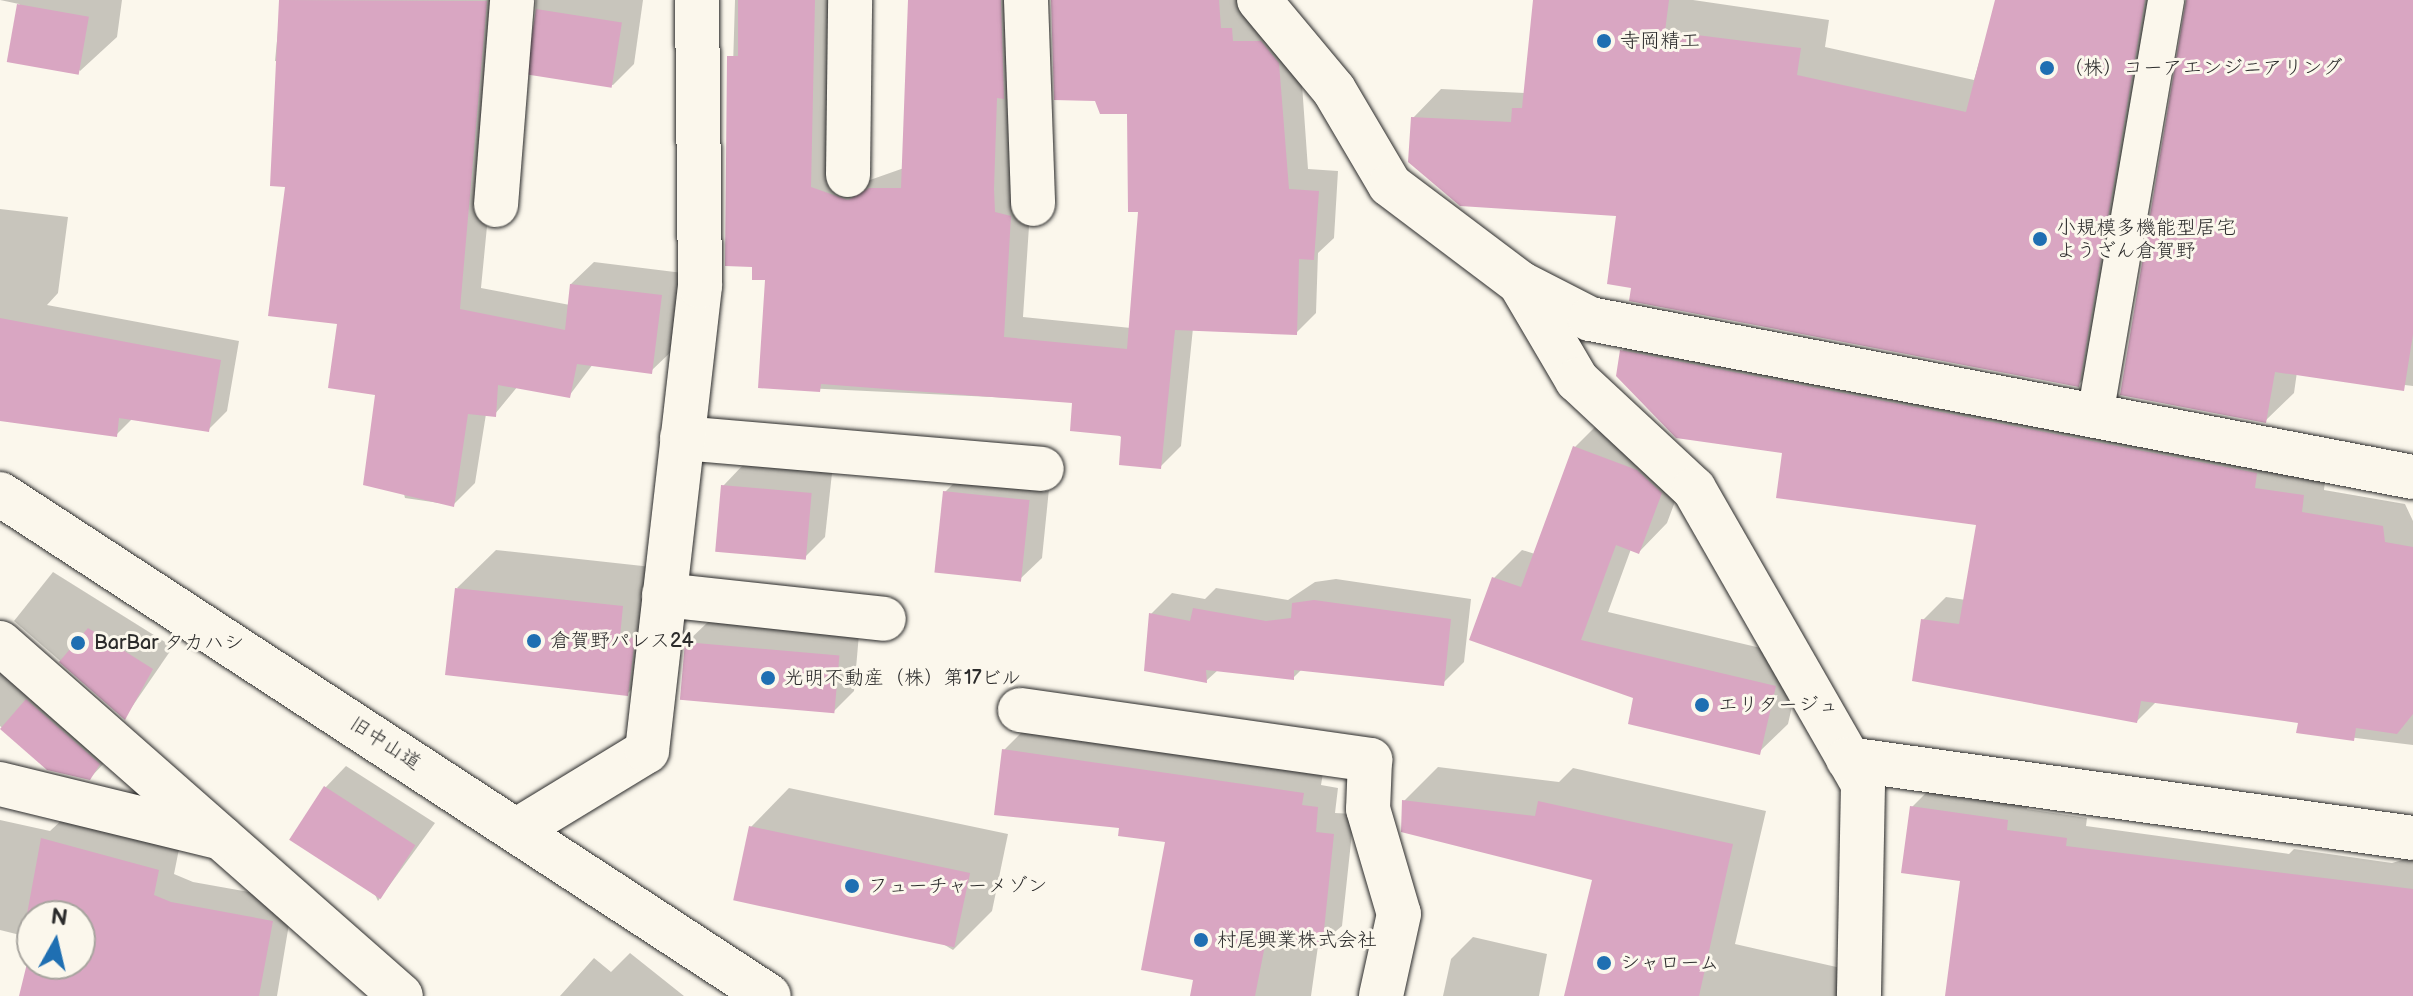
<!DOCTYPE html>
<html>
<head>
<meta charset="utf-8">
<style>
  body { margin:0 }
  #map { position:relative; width:2413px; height:996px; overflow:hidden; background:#fbf7ec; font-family:"Balsamiq Sans","Klee One",sans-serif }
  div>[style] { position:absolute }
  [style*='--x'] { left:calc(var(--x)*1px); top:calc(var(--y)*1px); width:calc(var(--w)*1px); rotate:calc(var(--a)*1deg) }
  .shadow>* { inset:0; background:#0003 }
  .building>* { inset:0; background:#d9a6c2; transform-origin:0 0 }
  .roads { filter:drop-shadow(0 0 2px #2b2b2b) drop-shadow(0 0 2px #2b2b2b) }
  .lane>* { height:36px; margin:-18px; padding:0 18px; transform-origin:18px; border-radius:18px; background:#fbf7ec }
  .street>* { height:44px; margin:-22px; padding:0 22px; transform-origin:22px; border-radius:22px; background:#fbf7ec }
  .secondary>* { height:44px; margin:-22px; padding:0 22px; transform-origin:22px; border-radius:22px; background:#fbf7ec }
  .dots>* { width:22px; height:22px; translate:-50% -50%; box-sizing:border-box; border:4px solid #fbf7ec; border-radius:50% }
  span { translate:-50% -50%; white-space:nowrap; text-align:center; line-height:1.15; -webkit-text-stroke:6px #fbf7ec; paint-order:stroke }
  .poi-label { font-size:20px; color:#2b2b2b }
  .left { translate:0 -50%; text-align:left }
  .street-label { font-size:20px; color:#2b2b2b }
  .north { position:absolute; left:16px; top:900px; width:80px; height:80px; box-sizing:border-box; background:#fbf7ec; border:2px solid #a8a59f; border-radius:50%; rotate:8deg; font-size:22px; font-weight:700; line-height:32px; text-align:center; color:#2b2b2b }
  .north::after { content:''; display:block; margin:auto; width:28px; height:36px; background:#1f6fb2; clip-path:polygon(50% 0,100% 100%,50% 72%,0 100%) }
</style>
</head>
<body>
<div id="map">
  <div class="shadow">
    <div style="clip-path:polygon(0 0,122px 0,117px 37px,80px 71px,19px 4px)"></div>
    <div style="clip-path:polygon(281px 0,509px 0,481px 288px,570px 305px,571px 284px,594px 262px,683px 273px,674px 349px,651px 371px,593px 364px,569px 396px,518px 386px,495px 414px,486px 414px,475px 483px,453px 505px,405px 498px,378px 393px,339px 322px,287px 186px,284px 61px,275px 61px)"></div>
    <div style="clip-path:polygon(536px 0,643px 0,634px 64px,613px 85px,533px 74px)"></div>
    <div style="clip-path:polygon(735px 0,837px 0,830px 167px,870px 180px,904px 168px,910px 0,1023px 0,1031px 196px,1023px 317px,1131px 328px,1140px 210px,1129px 112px,1053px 0,1240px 0,1299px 42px,1308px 169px,1338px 171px,1334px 238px,1318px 253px,1316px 313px,1296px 333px,1193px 328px,1181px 446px,1160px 467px,1074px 401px,760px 386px,767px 278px,755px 265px,727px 264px)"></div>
    <div style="clip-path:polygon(1537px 0,1693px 0,1829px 20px,1825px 47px,1974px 80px,1997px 0,2167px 0,2106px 357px,2078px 385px,1633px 287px,1618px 214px,1413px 118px,1441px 89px,1525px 93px)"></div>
    <div style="clip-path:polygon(2188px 0,2413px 0,2413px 386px,2297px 372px,2294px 393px,2265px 421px)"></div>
    <div style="clip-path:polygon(0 209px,68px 217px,58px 293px,47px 305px,239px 341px,227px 411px,208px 430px,133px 418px,116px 435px,0 419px)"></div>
    <div style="clip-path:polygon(1645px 328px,2326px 473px,2324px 490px,2405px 504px,2413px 521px,2413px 745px,2299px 731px,2300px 721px,2157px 701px,2137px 721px,1923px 620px,1946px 597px,1966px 600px,1978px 523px,1784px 451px,1622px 351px)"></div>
    <div style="clip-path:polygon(1603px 419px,1689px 464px,1667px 523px,1639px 552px,1631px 549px,1608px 612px,1803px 658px,1788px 724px,1759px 752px,1636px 697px,1494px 578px,1522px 550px,1535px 554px,1575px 447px)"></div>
    <div style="clip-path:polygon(744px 464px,832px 473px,825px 537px,804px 558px,723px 486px)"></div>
    <div style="clip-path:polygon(966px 471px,1050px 479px,1042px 558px,1020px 579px,945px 492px)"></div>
    <div style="clip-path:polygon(496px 550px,661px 568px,666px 655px,627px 694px,457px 588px)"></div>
    <div style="clip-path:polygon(53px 572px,173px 647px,125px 717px,14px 621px)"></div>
    <div style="clip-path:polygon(1336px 579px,1471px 599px,1464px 662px,1443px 683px,1302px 669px,1293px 678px,1218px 670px,1206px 681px,1151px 614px,1172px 593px,1205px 599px,1216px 588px,1288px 600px,1315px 582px)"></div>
    <div style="clip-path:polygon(708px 622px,859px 634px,854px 691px,833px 712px,686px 643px)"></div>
    <div style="clip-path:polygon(0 639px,109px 758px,90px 778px,48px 768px,0 726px)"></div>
    <div style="clip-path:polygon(1024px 730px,1323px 773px,1321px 785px,1338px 788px,1335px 813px,1354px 814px,1342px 926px,1318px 946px,1311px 996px,1212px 996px,1196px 978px,1168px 841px,1121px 827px,1004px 750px)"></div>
    <div style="clip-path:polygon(346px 766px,435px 823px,378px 901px,325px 788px)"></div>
    <div style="clip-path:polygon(1438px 767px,1559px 782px,1573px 768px,1766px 811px,1735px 944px,1863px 973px,1857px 996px,1566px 996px,1595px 878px,1404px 801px)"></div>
    <div style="clip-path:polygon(1933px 786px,2028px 799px,2027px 809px,2087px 818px,2086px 826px,2289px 854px,2294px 849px,2392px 863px,2413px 857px,2413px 996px,1974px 996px,1962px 880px,1912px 807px)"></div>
    <div style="clip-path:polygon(789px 788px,1008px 834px,992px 911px,953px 950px,751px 827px)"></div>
    <div style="clip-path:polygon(64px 818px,179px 849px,174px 874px,193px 882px,293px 900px,277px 996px,21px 996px,32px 952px,32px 964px,80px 964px,80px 916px,32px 916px,32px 938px,0 930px,0 820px,50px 831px)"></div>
    <div style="clip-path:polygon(1473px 937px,1547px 954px,1539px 996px,1443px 996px,1451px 959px)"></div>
    <div style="clip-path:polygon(630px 953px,684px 996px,560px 996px,594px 958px,611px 972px)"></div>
  </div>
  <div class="building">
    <div style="clip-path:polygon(279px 0,487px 1px,460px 309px,565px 330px,570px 284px,662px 295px,652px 374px,577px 364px,570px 398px,498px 385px,496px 417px,468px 414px,454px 507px,363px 485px,375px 395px,328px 388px,337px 324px,268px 316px,285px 187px,270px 186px)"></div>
    <div style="clip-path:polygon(738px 0,815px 0,811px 187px,848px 200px,869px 188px,901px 188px,908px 0,1001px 0,1004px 99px,997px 98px,994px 189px,995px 212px,1011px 216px,1004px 337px,1127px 349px,1138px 212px,1128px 212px,1127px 114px,1100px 114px,1095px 101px,1054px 100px,1051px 0,1219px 0,1221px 28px,1232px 28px,1233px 41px,1261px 41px,1279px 63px,1289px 189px,1319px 191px,1314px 260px,1299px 259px,1297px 335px,1175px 330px,1161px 469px,1119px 465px,1121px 436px,1070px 431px,1072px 403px,821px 384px,820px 392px,758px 388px,765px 280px,752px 280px,752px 267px,725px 266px,727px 56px,738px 56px)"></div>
    <div style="clip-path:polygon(1533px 0,1669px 0,1665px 31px,1801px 48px,1797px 75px,1966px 112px,1995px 0,2145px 0,2079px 387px,1629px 301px,1631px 288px,1607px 284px,1616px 216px,1460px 206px,1408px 162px,1411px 117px,1511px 122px,1512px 108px,1522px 108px)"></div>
    <div style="clip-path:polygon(2186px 0,2413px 0,2413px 334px,2404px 391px,2275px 372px,2266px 423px,2120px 395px)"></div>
    <div style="left:17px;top:4px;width:73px;height:59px;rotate:10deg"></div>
    <div style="left:536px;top:9px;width:87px;height:66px;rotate:9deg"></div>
    <div style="clip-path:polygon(0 318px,221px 360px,209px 432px,119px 418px,117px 437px,0 421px)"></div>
    <div style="clip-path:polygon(1620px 350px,2257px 473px,2255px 488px,2304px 495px,2302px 512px,2383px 526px,2385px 542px,2413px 547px,2413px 714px,2397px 734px,2356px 728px,2354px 741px,2296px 733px,2298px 723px,2141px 701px,2137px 723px,1912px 681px,1921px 619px,1959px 624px,1976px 525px,1776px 498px,1782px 453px,1676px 438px,1616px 376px)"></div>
    <div style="clip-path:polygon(1573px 446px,1637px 470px,1662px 493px,1639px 554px,1616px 545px,1581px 640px,1776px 686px,1760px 755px,1628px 724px,1633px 698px,1469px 640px,1492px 577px,1521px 587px)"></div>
    <div style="left:721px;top:485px;width:91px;height:67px;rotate:5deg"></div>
    <div style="left:943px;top:491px;width:87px;height:82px;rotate:6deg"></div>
    <div style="clip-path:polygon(455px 588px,623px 606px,620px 637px,635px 638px,628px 696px,445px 675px)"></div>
    <div style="clip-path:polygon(1314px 600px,1451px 619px,1444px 686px,1294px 670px,1294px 680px,1206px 670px,1207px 683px,1144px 671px,1149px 613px,1190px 621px,1193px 608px,1266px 621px,1291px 618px,1292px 603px)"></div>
    <div style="clip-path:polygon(88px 628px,153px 669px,125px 720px,59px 662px)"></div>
    <div style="left:685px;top:642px;width:155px;height:58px;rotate:5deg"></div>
    <div style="clip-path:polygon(26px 699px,100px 764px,90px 780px,47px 770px,0 729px)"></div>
    <div style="clip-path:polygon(1002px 749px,1304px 793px,1302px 805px,1318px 807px,1316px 832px,1334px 834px,1322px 949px,1267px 935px,1255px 996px,1190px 996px,1193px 980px,1141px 970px,1165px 842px,1118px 836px,1119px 828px,994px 815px)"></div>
    <div style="left:324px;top:786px;width:109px;height:64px;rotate:33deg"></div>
    <div style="clip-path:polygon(1402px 800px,1535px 816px,1538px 801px,1733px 844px,1699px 996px,1564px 996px,1592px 880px,1401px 832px)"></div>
    <div style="clip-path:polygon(1910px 806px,2008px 820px,2007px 830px,2067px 838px,2066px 846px,2413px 889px,2413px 996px,1945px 996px,1960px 881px,1901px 873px)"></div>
    <div style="left:749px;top:826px;width:226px;height:76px;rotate:12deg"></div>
    <div style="clip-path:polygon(41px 838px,159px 870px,154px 895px,171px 902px,273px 921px,259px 996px,19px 996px,32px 943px,32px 964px,80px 964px,80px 916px,32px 916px,32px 927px,25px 925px)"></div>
  </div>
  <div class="roads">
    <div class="lane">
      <div style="--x:2095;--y:416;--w:422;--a:-80.3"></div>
    </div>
    <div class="street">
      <div style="--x:1026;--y:0;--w:204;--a:88"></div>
      <div style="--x:1259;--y:0;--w:117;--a:50.2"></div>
      <div style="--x:1334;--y:90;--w:110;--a:59.5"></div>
      <div style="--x:1390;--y:185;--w:163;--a:37"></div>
      <div style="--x:1520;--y:283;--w:113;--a:59.6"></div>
      <div style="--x:1577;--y:380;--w:160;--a:43"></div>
      <div style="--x:1694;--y:489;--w:340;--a:60.2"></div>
      <div style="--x:1863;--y:784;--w:212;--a:91.1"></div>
      <div style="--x:848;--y:175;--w:175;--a:-89.3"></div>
      <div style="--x:496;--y:205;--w:206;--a:-85.5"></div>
      <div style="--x:1520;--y:283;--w:79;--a:27.2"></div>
      <div style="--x:1590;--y:319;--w:838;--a:10.87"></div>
      <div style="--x:682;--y:438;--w:361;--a:4.9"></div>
      <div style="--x:664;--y:595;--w:221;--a:6.2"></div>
      <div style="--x:0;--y:643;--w:534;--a:41.36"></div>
      <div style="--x:1020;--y:710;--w:354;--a:8.1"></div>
      <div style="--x:1370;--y:760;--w:49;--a:92.3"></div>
      <div style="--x:1368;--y:809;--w:109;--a:73.6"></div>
      <div style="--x:1399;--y:914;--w:84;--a:102.4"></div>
      <div style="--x:1848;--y:759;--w:570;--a:7.96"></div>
      <div style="--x:0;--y:784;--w:228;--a:13.7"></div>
      <div style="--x:517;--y:830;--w:152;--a:-31.3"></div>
      <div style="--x:647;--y:751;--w:468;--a:-83.5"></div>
      <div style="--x:700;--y:286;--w:286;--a:-90.6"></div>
    </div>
    <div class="secondary">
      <div style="--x:0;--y:494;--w:918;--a:33.14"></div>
    </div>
  </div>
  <div class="dots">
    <div style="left:1604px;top:41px;background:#1f6fb2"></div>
    <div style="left:2047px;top:68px;background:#1f6fb2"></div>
    <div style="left:2040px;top:239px;background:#1f6fb2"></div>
    <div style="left:534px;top:641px;background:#1f6fb2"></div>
    <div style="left:78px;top:643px;background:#1f6fb2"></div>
    <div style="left:768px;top:678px;background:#1f6fb2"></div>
    <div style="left:1702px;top:705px;background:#1f6fb2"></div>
    <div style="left:852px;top:886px;background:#1f6fb2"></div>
    <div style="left:1201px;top:940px;background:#1f6fb2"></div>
    <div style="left:1604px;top:963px;background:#1f6fb2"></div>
  </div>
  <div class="poi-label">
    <span class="left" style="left:1620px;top:41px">寺岡精工</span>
    <span class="left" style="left:2063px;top:68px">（株）コーアエンジニアリング</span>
    <span class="left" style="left:2056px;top:240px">小規模多機能型居宅<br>ようざん倉賀野</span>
    <span class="left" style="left:550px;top:641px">倉賀野パレス24</span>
    <span class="left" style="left:94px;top:643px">BarBar タカハシ</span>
    <span class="left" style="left:784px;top:678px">光明不動産（株）第17ビル</span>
    <span class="left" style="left:1718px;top:705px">エリタージュ</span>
    <span class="left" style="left:868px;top:886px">フューチャーメゾン</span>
    <span class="left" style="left:1217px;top:940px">村尾興業株式会社</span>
    <span class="left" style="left:1620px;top:963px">シャローム</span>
  </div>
  <div class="street-label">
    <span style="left:385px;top:744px;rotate:33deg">旧中山道</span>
  </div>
  <div class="north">N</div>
</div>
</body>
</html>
